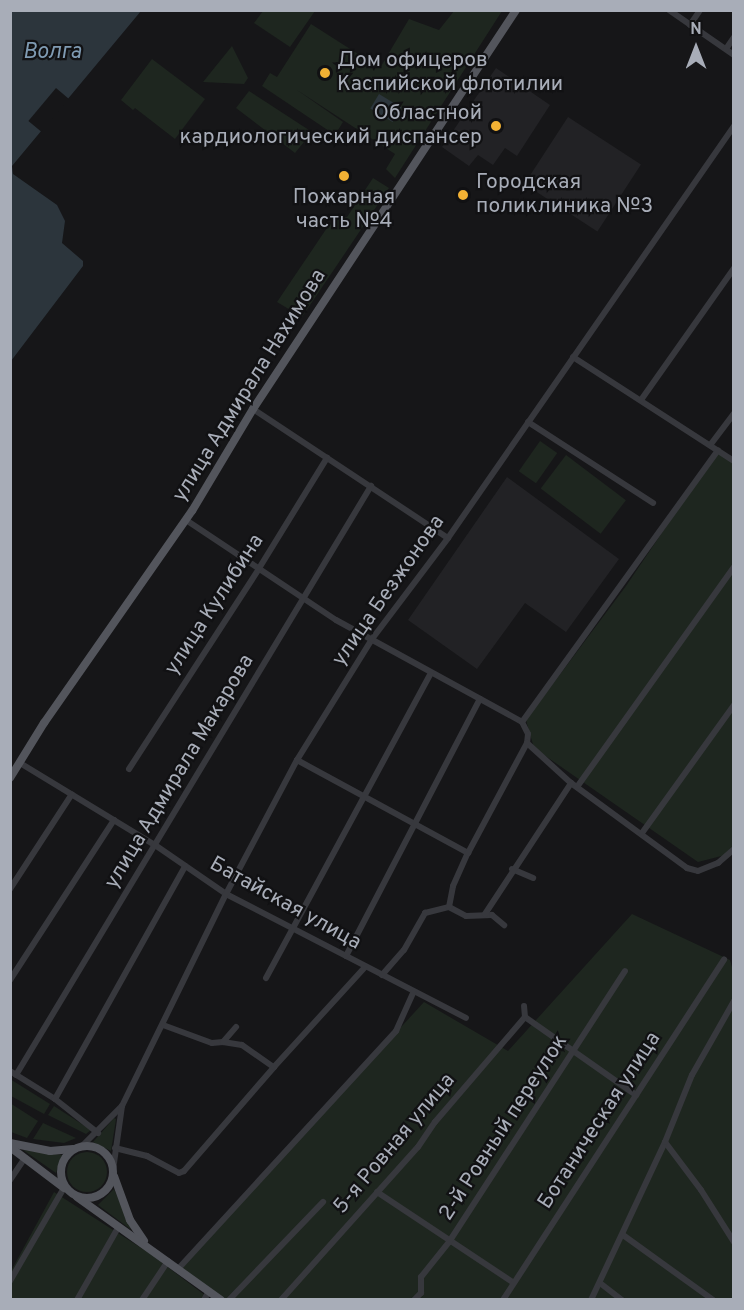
<!DOCTYPE html>
<html>
<head>
<meta charset="utf-8">
<style>
  body { margin:0 }
  #map { position:relative; width:744px; height:1310px; overflow:hidden; background:#161618; font-family:Overpass,sans-serif }
  div>[style] { position:absolute }
  [style*='--x'] { left:calc(var(--x)*1px); top:calc(var(--y)*1px); width:calc(var(--w)*1px); rotate:calc(var(--a)*1deg) }
  .built>* { inset:0; background:#222225; transform-origin:0 0 }
  .green>* { inset:0; background:#1e261f; transform-origin:0 0 }
  .round { border-radius:50% }
  .water>* { inset:0; background:#2c353c; transform-origin:0 0 }
  .pier>* { inset:0; background:#161618; transform-origin:0 0 }
  .minor>* { height:6px; margin:-3px; padding:0 3px; transform-origin:3px; border-radius:3px; background:#37383d }
  .major>* { height:8px; margin:-4px; padding:0 4px; transform-origin:4px; border-radius:4px; background:#53555c }
  .major>.ring { margin:-4px; padding:0; box-sizing:content-box; background:none; border:8px solid #53555c; border-radius:50% }
  .dots>* { width:16px; height:16px; translate:-50% -50%; box-sizing:border-box; border:3px solid #111113; border-radius:50% }
  span { translate:-50% -50%; white-space:nowrap; text-align:center; line-height:1.15; -webkit-text-stroke:4.5px #111113; paint-order:stroke }
  .poi-label { font-size:21px; color:#a8adb8 }
  .left { translate:0 -50%; text-align:left }
  .right { translate:-100% -50%; text-align:right }
  .street-label { font-size:21px; color:#a8adb8 }
  .water-label { font-size:22px; color:#7f9bb3; font-style:italic }
  .frame { position:absolute; inset:0; border:12px solid #a8adb8; pointer-events:none }
  .north { position:absolute; left:666px; top:18px; width:60px; height:60px; -webkit-text-stroke:4px #111113; paint-order:stroke; rotate:0deg; font-size:16px; font-weight:700; line-height:24px; text-align:center; color:#a8adb8 }
  .north::after { content:''; display:block; margin:auto; width:21px; height:27px; background:#a8adb8; clip-path:polygon(50% 0,100% 100%,50% 72%,0 100%) }
</style>
</head>
<body>
<div id="map">
  <div class="built">
    <div style="clip-path:polygon(496px 68px,550px 105px,517px 156px,505px 148px,493px 165px,478px 155px,469px 166px,442px 147px)"></div>
    <div style="left:568px;top:117px;width:87px;height:80px;rotate:33deg"></div>
    <div style="clip-path:polygon(507px 477px,619px 559px,566px 632px,525px 603px,477px 669px,408px 620px)"></div>
  </div>
  <div class="green">
    <div style="clip-path:polygon(263px 11px,263px 10px,315px 11px,290px 47px,254px 23px)"></div>
    <div style="clip-path:polygon(454px 11px,502px 11px,395px 178px,386px 169px,395px 154px,297px 90px,343px 122px,335px 135px,262px 86px,270px 73px,277px 77px,311px 24px,380px 68px,409px 19px,439px 30px)"></div>
    <div style="clip-path:polygon(232px 46px,248px 78px,244px 84px,203px 82px)"></div>
    <div style="clip-path:polygon(152px 59px,205px 99px,175px 139px,135px 108px,133px 110px,121px 100px)"></div>
    <div style="clip-path:polygon(249px 91px,312px 132px,295px 153px,236px 108px)"></div>
    <div style="clip-path:polygon(373px 178px,389px 188px,302px 317px,277px 302px,335px 216px,347px 217px)"></div>
    <div style="left:540px;top:441px;width:21px;height:37px;rotate:35deg"></div>
    <div style="clip-path:polygon(718px 450px,733px 461px,733px 853px,698px 862px,534px 748px,526px 720px,626px 586px)"></div>
    <div style="left:566px;top:455px;width:75px;height:42px;rotate:37deg"></div>
    <div style="clip-path:polygon(632px 914px,730px 960px,734px 974px,733px 1299px,225px 1299px,181px 1267px,424px 1002px,508px 1051px)"></div>
    <div style="clip-path:polygon(10px 1079px,50px 1104px,44px 1114px,11px 1096px)"></div>
    <div style="clip-path:polygon(10px 1103px,38px 1121px,27px 1138px,11px 1132px)"></div>
    <div style="clip-path:polygon(54px 1106px,91px 1130px,86px 1134px,48px 1115px)"></div>
    <div style="clip-path:polygon(114px 1118px,116px 1119px,111px 1151px,93px 1142px)"></div>
    <div style="clip-path:polygon(43px 1123px,76px 1138px,64px 1143px,33px 1139px)"></div>
    <div style="clip-path:polygon(23px 1150px,62px 1155px,56px 1173px)"></div>
    <div class="round" style="left:67px;top:1152px;width:40px;height:40px"></div>
    <div style="clip-path:polygon(114px 1189px,131px 1228px,130px 1229px,98px 1205px)"></div>
    <div style="clip-path:polygon(54px 1192px,149px 1253px,210px 1299px,11px 1300px,11px 1271px)"></div>
  </div>
  <div class="water">
    <div style="clip-path:polygon(10px 11px,141px 11px,12px 166px,13px 174px,57px 205px,65px 221px,62px 243px,83px 261px,83px 266px,11px 361px)"></div>
    <div style="left:379px;top:94px;width:26px;height:17px;rotate:31deg"></div>
  </div>
  <div class="pier">
    <div style="left:56px;top:88px;width:17px;height:43px;rotate:40deg"></div>
  </div>
  <div class="minor">
    <div style="--x:669;--y:10;--w:79;--a:34.7"></div>
    <div style="--x:690;--y:25;--w:18;--a:-56"></div>
    <div style="--x:726;--y:49;--w:14;--a:-56"></div>
    <div style="--x:573;--y:357;--w:192;--a:32.9"></div>
    <div style="--x:641;--y:400;--w:161;--a:-54.8"></div>
    <div style="--x:253;--y:409;--w:234;--a:33.5"></div>
    <div style="--x:528;--y:422;--w:149;--a:32.9"></div>
    <div style="--x:711;--y:444;--w:39;--a:-53"></div>
    <div style="--x:186;--y:520;--w:180;--a:33.7"></div>
    <div style="--x:336;--y:620;--w:212;--a:28.7"></div>
    <div style="--x:522;--y:722;--w:13;--a:63"></div>
    <div style="--x:528;--y:734;--w:9;--a:96"></div>
    <div style="--x:527;--y:743;--w:59;--a:42.3"></div>
    <div style="--x:571;--y:783;--w:144;--a:36.2"></div>
    <div style="--x:687;--y:868;--w:11;--a:15"></div>
    <div style="--x:698;--y:871;--w:22;--a:-22"></div>
    <div style="--x:718;--y:863;--w:21;--a:-41"></div>
    <div style="--x:522;--y:722;--w:335;--a:-54.2"></div>
    <div style="--x:297;--y:760;--w:195;--a:28.5"></div>
    <div style="--x:20;--y:763;--w:158;--a:31.3"></div>
    <div style="--x:155;--y:845;--w:86;--a:34.6"></div>
    <div style="--x:226;--y:894;--w:270;--a:27.3"></div>
    <div style="--x:129;--y:769;--w:237;--a:-57"></div>
    <div style="--x:258;--y:570;--w:132;--a:-58.4"></div>
    <div style="--x:577;--y:787;--w:270;--a:-54.5"></div>
    <div style="--x:642;--y:833;--w:158;--a:-54.3"></div>
    <div style="--x:512;--y:869;--w:23;--a:23"></div>
    <div style="--x:10;--y:889;--w:113;--a:-56.9"></div>
    <div style="--x:449;--y:907;--w:19;--a:28"></div>
    <div style="--x:466;--y:916;--w:26;--a:-2"></div>
    <div style="--x:492;--y:915;--w:16;--a:40"></div>
    <div style="--x:485;--y:914;--w:157;--a:-56.7"></div>
    <div style="--x:346;--y:956;--w:290;--a:-62.5"></div>
    <div style="--x:382;--y:975;--w:33;--a:-49"></div>
    <div style="--x:404;--y:950;--w:43;--a:-60.4"></div>
    <div style="--x:425;--y:913;--w:25;--a:-14"></div>
    <div style="--x:449;--y:907;--w:21;--a:-79"></div>
    <div style="--x:453;--y:886;--w:36;--a:-66"></div>
    <div style="--x:468;--y:853;--w:125;--a:-61.8"></div>
    <div style="--x:266;--y:978;--w:347;--a:-61.6"></div>
    <div style="--x:10;--y:980;--w:191;--a:-57"></div>
    <div style="--x:525;--y:1017;--w:136;--a:35.1"></div>
    <div style="--x:163;--y:1025;--w:52;--a:20.2"></div>
    <div style="--x:212;--y:1043;--w:11;--a:-5"></div>
    <div style="--x:223;--y:1042;--w:20;--a:-49"></div>
    <div style="--x:223;--y:1042;--w:19;--a:9"></div>
    <div style="--x:242;--y:1045;--w:39;--a:35"></div>
    <div style="--x:10;--y:1071;--w:53;--a:31.9"></div>
    <div style="--x:55;--y:1099;--w:55;--a:38.3"></div>
    <div style="--x:16;--y:1075;--w:688;--a:-58.92"></div>
    <div style="--x:55;--y:1099;--w:267;--a:-60.8"></div>
    <div style="--x:665;--y:1142;--w:60;--a:53.1"></div>
    <div style="--x:701;--y:1190;--w:62;--a:57.6"></div>
    <div style="--x:81;--y:1147;--w:58;--a:-45"></div>
    <div style="--x:122;--y:1106;--w:236;--a:-63.9"></div>
    <div style="--x:226;--y:894;--w:152;--a:-62.1"></div>
    <div style="--x:297;--y:760;--w:142;--a:-58.2"></div>
    <div style="--x:372;--y:639;--w:126;--a:-53"></div>
    <div style="--x:448;--y:538;--w:502;--a:-55.23"></div>
    <div style="--x:115;--y:1148;--w:33;--a:14"></div>
    <div style="--x:147;--y:1156;--w:36;--a:28"></div>
    <div style="--x:179;--y:1173;--w:5;--a:-22"></div>
    <div style="--x:184;--y:1171;--w:138;--a:-49.1"></div>
    <div style="--x:274;--y:1067;--w:135;--a:-47.7"></div>
    <div style="--x:113;--y:1170;--w:65;--a:-82"></div>
    <div style="--x:10;--y:1180;--w:27;--a:-56"></div>
    <div style="--x:377;--y:1192;--w:164;--a:33.6"></div>
    <div style="--x:623;--y:1235;--w:111;--a:35.8"></div>
    <div style="--x:178;--y:1269;--w:323;--a:-47.5"></div>
    <div style="--x:396;--y:1031;--w:42;--a:-65.9"></div>
    <div style="--x:10;--y:1281;--w:108;--a:-59.9"></div>
    <div style="--x:64;--y:1188;--w:16;--a:-101"></div>
    <div style="--x:600;--y:1283;--w:28;--a:38"></div>
    <div style="--x:77;--y:1300;--w:85;--a:-60.4"></div>
    <div style="--x:142;--y:1300;--w:47;--a:-56.3"></div>
    <div style="--x:204;--y:1300;--w:10;--a:-61"></div>
    <div style="--x:229;--y:1300;--w:136;--a:-46.2"></div>
    <div style="--x:281;--y:1300;--w:205;--a:-48.2"></div>
    <div style="--x:418;--y:1147;--w:30;--a:-56"></div>
    <div style="--x:435;--y:1122;--w:138;--a:-49.4"></div>
    <div style="--x:525;--y:1017;--w:11;--a:-95"></div>
    <div style="--x:414;--y:1300;--w:10;--a:-45"></div>
    <div style="--x:421;--y:1293;--w:16;--a:-90"></div>
    <div style="--x:421;--y:1277;--w:45;--a:-51.3"></div>
    <div style="--x:449;--y:1242;--w:323;--a:-57"></div>
    <div style="--x:503;--y:1300;--w:406;--a:-57"></div>
    <div style="--x:591;--y:1300;--w:174;--a:-64.9"></div>
    <div style="--x:665;--y:1142;--w:72;--a:-68.1"></div>
    <div style="--x:692;--y:1075;--w:85;--a:-60.4"></div>
  </div>
  <div class="major">
    <div style="--x:10;--y:778;--w:65;--a:-58.3"></div>
    <div style="--x:44;--y:723;--w:259;--a:-55.1"></div>
    <div style="--x:192;--y:511;--w:119;--a:-59.1"></div>
    <div style="--x:253;--y:409;--w:478;--a:-56.6"></div>
    <div style="--x:10;--y:1143;--w:41;--a:11.3"></div>
    <div style="--x:50;--y:1151;--w:23;--a:-5"></div>
    <div class="ring" style="left:61px;top:1146px;width:44px;height:44px"></div>
    <div style="--x:10;--y:1147;--w:68;--a:37.2"></div>
    <div style="--x:114;--y:1176;--w:47;--a:70"></div>
    <div style="--x:130;--y:1220;--w:25;--a:56"></div>
    <div style="--x:77;--y:1197;--w:177;--a:35.6"></div>
  </div>
  <div class="dots">
    <div style="left:325px;top:73px;background:#f2b134"></div>
    <div style="left:496px;top:126px;background:#f2b134"></div>
    <div style="left:344px;top:176px;background:#f2b134"></div>
    <div style="left:463px;top:195px;background:#f2b134"></div>
  </div>
  <div class="poi-label">
    <span class="left" style="left:337px;top:73px">Дом офицеров<br>Каспийской флотилии</span>
    <span class="right" style="left:482px;top:126px">Областной<br>кардиологический диспансер</span>
    <span class="left" style="left:476px;top:195px">Городская<br>поликлиника №3</span>
    <span style="left:344px;top:210px">Пожарная<br>часть №4</span>
  </div>
  <div class="street-label">
    <span style="left:250px;top:386px;rotate:-58deg">улица Адмирала Нахимова</span>
    <span style="left:389px;top:591px;rotate:-55deg">улица Безжонова</span>
    <span style="left:215px;top:605px;rotate:-57deg">улица Кулибина</span>
    <span style="left:180px;top:772px;rotate:-59deg">улица Адмирала Макарова</span>
    <span style="left:285px;top:904px;rotate:29deg">Батайская улица</span>
    <span style="left:600px;top:1121px;rotate:-57deg">Ботаническая улица</span>
    <span style="left:504px;top:1128px;rotate:-57deg">2-й Ровный переулок</span>
    <span style="left:395px;top:1144px;rotate:-50deg">5-я Ровная улица</span>
  </div>
  <div class="water-label">
    <span style="left:52px;top:53px">Волга</span>
  </div>
  <div class="frame"></div>
  <div class="north">N</div>
</div>
</body>
</html>
